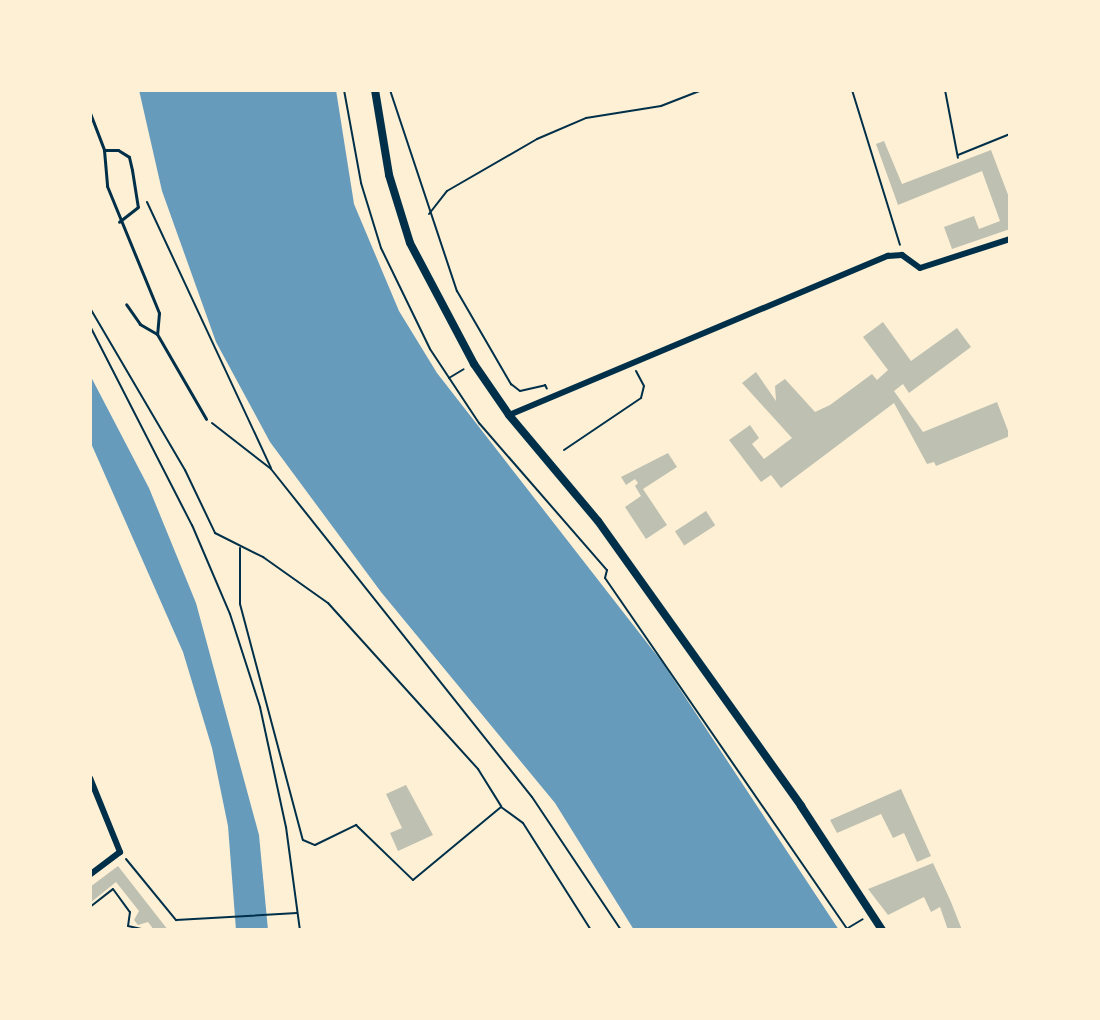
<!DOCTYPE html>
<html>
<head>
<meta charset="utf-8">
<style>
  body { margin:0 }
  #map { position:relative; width:1100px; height:1020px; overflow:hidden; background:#fdf0d5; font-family:"Fira Sans Condensed",sans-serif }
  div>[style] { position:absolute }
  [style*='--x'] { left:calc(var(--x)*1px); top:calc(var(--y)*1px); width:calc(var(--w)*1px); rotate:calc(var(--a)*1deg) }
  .water>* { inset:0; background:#669bbc }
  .building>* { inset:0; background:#bec0b2; transform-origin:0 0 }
  .path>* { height:2px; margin:-1px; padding:0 1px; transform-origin:1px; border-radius:1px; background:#003049 }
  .service>* { height:3px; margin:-1.5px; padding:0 1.5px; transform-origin:1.5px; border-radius:1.5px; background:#003049 }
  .minor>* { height:6px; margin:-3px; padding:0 3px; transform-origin:3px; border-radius:3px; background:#003049 }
  .tertiary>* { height:8px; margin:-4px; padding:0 4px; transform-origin:4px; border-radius:4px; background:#003049 }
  span { translate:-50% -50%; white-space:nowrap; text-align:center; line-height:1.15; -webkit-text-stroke:6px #fdf0d5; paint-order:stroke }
  .frame { position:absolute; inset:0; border:92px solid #fdf0d5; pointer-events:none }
</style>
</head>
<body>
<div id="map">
  <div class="water">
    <div style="clip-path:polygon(139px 90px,336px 90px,354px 204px,399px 311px,437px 373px,662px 662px,839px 930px,634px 930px,555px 803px,381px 592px,270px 442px,216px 342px,162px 191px)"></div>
    <div style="clip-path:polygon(90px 375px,149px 488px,196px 603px,259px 835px,268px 930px,236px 930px,228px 826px,212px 748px,183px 652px,90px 441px)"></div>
  </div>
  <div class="building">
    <div style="clip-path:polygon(884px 141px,902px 184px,991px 150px,1010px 200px,1010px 229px,952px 249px,944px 227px,974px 216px,979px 229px,1000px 221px,982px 171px,898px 205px,876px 144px)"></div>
    <div style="clip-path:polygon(883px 322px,911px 361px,957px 328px,971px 347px,909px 393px,903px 384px,894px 391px,923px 432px,997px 402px,1010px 436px,936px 466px,934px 462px,927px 464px,894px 403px,781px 488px,771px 475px,761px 482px,729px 440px,750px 425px,759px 438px,752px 444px,764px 459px,792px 438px,742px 383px,756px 372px,776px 401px,775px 386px,785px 379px,815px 412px,830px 405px,872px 374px,877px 380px,888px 370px,863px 337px)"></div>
    <div style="clip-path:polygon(668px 453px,677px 467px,643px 489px,667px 525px,646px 539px,625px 507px,641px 496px,635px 486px,638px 483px,635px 479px,626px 485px,621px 477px)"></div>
    <div style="left:706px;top:511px;width:17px;height:37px;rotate:57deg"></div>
    <div style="clip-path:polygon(406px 785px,433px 835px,398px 851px,390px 833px,402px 828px,386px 794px)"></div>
    <div style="clip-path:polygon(901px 789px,931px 856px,917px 862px,904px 833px,893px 838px,881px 814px,837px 833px,830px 820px)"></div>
    <div style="clip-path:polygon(933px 863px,951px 902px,962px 930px,948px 930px,940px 907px,931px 912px,924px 897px,888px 915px,868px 889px)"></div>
    <div style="clip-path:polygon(118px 866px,168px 930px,154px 930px,148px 922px,138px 925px,134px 920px,139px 911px,116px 882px,90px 903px,90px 887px)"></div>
  </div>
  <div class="path">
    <div style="--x:344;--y:90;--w:95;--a:79.6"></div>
    <div style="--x:361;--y:183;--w:68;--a:72.9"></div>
    <div style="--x:381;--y:248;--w:112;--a:64.1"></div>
    <div style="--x:430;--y:349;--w:89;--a:56.5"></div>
    <div style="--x:479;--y:423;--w:195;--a:49"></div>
    <div style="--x:607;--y:570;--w:8;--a:104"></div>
    <div style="--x:605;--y:578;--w:428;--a:55.4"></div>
    <div style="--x:390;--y:90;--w:212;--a:71.6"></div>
    <div style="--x:457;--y:291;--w:108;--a:59.9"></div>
    <div style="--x:511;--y:384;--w:11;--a:38"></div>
    <div style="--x:520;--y:391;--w:26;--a:-13"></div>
    <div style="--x:545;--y:385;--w:4;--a:63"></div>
    <div style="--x:852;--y:90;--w:162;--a:72.8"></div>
    <div style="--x:945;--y:90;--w:69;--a:79.2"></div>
    <div style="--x:958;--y:155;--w:56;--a:-22"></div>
    <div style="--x:147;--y:202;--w:293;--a:65"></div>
    <div style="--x:429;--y:214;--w:29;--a:-52"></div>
    <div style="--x:447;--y:191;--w:104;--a:-30"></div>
    <div style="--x:537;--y:139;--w:53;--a:-23.2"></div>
    <div style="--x:586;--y:118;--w:76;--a:-9.1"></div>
    <div style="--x:661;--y:106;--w:44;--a:-21.3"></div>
    <div style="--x:90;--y:308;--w:188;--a:59.6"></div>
    <div style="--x:185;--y:470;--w:70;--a:64.5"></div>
    <div style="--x:215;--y:533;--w:54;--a:26.6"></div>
    <div style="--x:263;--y:557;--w:80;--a:35.3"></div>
    <div style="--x:328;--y:603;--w:224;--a:47.9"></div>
    <div style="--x:478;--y:769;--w:44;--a:58.1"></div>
    <div style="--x:90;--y:326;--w:224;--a:62.9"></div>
    <div style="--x:192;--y:525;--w:97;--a:66.9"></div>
    <div style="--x:230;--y:614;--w:98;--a:72.1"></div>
    <div style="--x:260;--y:707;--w:123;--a:77.8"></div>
    <div style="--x:286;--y:827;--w:104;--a:82.3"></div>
    <div style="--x:449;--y:378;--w:17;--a:-31"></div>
    <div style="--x:212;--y:423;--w:75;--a:37.9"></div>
    <div style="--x:271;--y:469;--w:419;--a:51.5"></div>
    <div style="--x:532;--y:797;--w:160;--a:56.2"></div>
    <div style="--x:564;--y:450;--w:93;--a:-34"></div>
    <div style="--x:641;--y:398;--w:12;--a:-76"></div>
    <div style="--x:644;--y:386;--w:17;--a:-118"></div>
    <div style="--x:240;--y:548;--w:56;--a:90"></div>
    <div style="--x:240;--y:604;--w:244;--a:75.1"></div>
    <div style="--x:303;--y:840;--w:13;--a:23"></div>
    <div style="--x:315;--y:845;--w:46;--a:-26"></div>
    <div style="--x:356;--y:825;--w:79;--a:44"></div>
    <div style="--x:413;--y:880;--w:114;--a:-39.7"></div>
    <div style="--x:501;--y:807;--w:27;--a:36"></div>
    <div style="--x:523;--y:823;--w:127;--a:57.6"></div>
    <div style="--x:126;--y:859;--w:79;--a:50.7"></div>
    <div style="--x:176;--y:920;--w:121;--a:-3.3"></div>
    <div style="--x:90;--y:907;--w:29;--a:-38"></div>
    <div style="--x:113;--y:889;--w:29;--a:54"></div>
    <div style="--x:130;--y:912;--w:14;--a:98"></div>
    <div style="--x:128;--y:926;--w:17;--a:13"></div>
    <div style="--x:848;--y:928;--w:17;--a:-31"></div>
  </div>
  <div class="service">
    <div style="--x:90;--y:113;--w:40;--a:69"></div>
    <div style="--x:104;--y:150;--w:36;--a:85"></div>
    <div style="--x:107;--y:186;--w:137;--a:67.7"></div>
    <div style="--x:159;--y:313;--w:21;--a:95"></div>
    <div style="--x:157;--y:334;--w:20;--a:-150"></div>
    <div style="--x:140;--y:324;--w:24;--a:-125"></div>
    <div style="--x:104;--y:150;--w:14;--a:0"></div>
    <div style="--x:118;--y:150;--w:13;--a:32"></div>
    <div style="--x:129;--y:157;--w:13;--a:77"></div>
    <div style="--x:132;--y:170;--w:37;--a:81"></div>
    <div style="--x:138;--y:207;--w:24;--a:142"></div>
    <div style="--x:157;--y:334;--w:98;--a:60"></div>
  </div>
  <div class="minor">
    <div style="--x:509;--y:415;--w:411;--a:-22.8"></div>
    <div style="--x:888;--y:256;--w:14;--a:-4"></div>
    <div style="--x:902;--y:255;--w:22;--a:36"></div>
    <div style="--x:920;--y:268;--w:95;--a:-17.9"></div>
    <div style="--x:90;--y:778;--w:80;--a:67.9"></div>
    <div style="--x:120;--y:852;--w:38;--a:143"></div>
  </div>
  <div class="tertiary">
    <div style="--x:375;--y:90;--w:86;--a:80.6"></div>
    <div style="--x:389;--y:175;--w:71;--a:72.8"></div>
    <div style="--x:410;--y:243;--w:137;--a:62.1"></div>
    <div style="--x:474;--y:364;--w:62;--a:55.5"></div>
    <div style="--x:509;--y:415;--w:138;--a:50"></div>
    <div style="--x:598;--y:521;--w:350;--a:54.5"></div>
    <div style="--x:801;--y:806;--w:148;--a:56.8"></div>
  </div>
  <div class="frame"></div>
</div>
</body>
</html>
